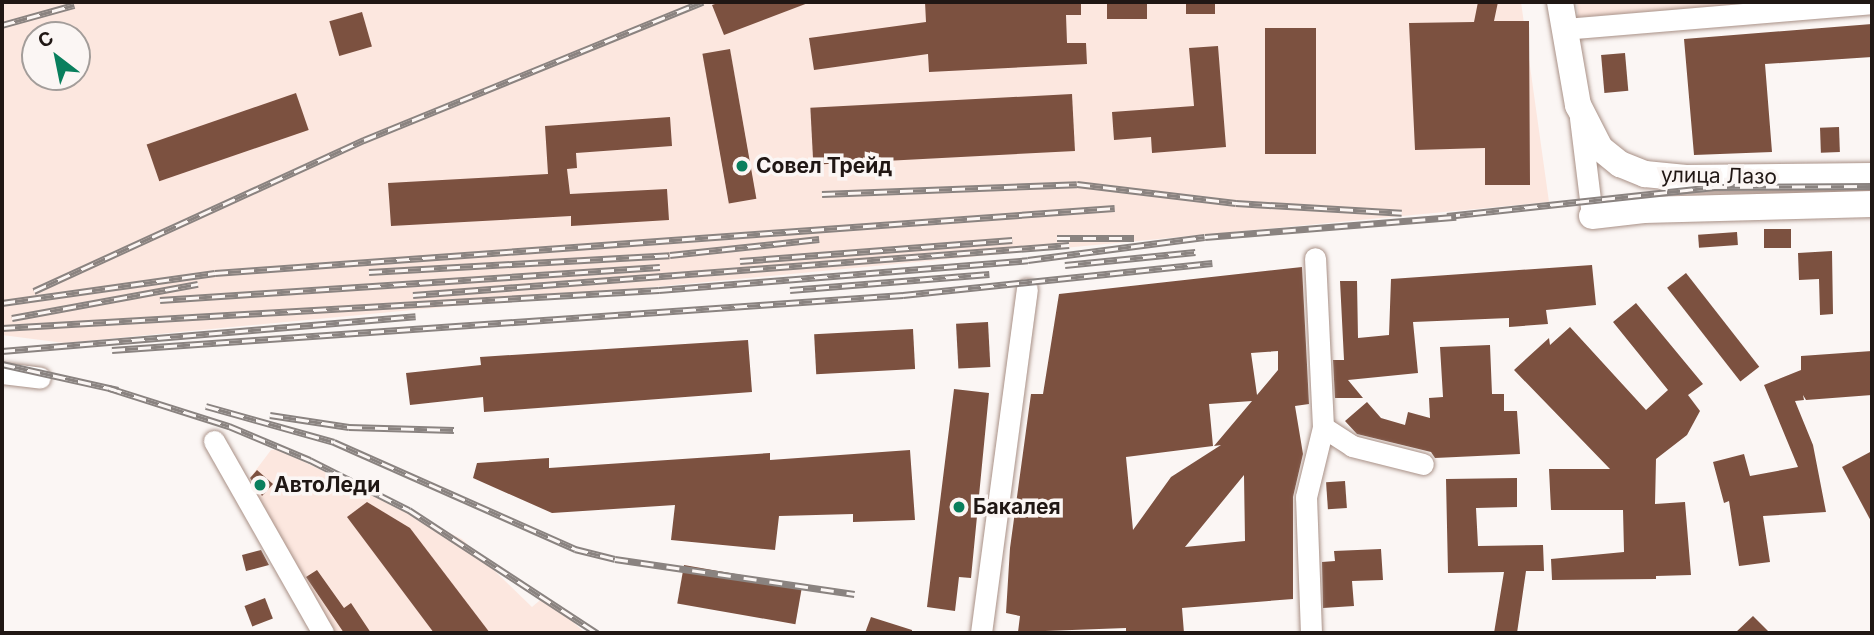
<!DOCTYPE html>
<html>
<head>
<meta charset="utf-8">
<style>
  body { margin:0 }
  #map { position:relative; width:1874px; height:635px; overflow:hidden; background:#fbf6f4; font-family:Inter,sans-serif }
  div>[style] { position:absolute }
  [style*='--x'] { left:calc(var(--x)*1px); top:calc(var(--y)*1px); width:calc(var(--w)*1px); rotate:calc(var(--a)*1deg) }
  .built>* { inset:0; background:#fce7df }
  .building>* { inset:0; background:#7c5140; transform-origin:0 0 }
  .roads { filter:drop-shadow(0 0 2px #a89086) drop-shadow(0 0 2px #a89086) }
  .minor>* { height:21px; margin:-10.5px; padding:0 10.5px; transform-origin:10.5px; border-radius:10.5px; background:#fff }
  .major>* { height:26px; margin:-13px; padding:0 13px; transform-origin:13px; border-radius:13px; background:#fff }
  .rail>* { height:7px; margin-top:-3.5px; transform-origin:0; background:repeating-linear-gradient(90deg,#fbf6f4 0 13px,#8a8380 0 26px); box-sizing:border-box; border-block:2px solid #8a8380 }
  .dots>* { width:19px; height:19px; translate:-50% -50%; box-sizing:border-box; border:4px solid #fbf6f4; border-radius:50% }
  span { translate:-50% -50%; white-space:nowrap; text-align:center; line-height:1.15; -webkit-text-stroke:7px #fbf6f4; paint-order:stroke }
  .poi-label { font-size:21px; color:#201714; font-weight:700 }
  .left { translate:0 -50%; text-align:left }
  .street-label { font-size:21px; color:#201714 }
  .frame { position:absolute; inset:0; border:4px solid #201714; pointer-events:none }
  .north { position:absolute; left:21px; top:21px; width:70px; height:70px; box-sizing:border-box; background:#fbf6f4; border:2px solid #a39d9a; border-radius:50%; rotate:328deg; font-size:19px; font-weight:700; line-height:28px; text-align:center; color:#201714 }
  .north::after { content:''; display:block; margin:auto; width:24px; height:32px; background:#097f5d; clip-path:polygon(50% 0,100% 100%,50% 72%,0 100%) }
</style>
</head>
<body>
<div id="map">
  <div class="built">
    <div style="clip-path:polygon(evenodd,2px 2px,1521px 2px,1549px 202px,64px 343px,2px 335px,2px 2px,35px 35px,77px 35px,77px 77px,35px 77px,35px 35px)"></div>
    <div style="clip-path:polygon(1577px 2px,1763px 2px,1578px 17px)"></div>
    <div style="clip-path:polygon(278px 449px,462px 539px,532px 607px,545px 596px,585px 633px,334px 633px,275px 540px,246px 483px,271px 450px)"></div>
  </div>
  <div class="building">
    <div style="clip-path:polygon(721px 2px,808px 2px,808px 3px,724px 35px,712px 5px)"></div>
    <div style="clip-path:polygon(925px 2px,1081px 2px,1081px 15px,1066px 15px,1067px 43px,1086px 43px,1087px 64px,929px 72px,928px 54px,814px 70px,809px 38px,926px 22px)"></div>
    <div style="left:1107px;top:2px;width:40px;height:17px"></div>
    <div style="left:1186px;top:2px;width:29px;height:12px"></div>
    <div style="clip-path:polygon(1478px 2px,1498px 2px,1494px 21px,1529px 21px,1530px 185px,1485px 185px,1485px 148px,1415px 150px,1409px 23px,1474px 22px)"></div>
    <div style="left:362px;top:12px;width:36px;height:34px;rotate:74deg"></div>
    <div style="clip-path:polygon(1872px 24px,1872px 57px,1765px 64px,1772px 152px,1694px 155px,1684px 39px)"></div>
    <div style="left:1265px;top:28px;width:51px;height:126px"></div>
    <div style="clip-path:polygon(1218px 46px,1226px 147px,1152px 153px,1151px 137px,1114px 140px,1112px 112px,1194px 106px,1189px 48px)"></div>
    <div style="left:730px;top:49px;width:152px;height:28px;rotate:80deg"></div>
    <div style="left:1625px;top:53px;width:38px;height:24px;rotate:85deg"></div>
    <div style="left:296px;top:93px;width:39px;height:158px;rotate:71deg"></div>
    <div style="left:1072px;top:94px;width:57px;height:262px;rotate:87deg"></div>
    <div style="clip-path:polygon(670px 117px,672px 146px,576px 153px,577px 168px,567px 169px,570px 194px,667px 189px,669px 220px,571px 226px,571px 216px,391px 226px,388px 183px,548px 174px,545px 126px)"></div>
    <div style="left:1839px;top:127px;width:25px;height:19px;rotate:88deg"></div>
    <div style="left:1764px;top:229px;width:27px;height:19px"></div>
    <div style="left:1737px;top:232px;width:13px;height:39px;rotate:86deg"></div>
    <div style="clip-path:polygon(1832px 251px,1833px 314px,1820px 315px,1819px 279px,1799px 280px,1798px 253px)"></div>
    <div style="clip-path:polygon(1592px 265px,1596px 305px,1546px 310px,1548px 324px,1509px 327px,1509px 318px,1413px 322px,1418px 373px,1348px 380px,1363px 398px,1335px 398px,1333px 360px,1344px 360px,1340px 281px,1357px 281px,1358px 338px,1389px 335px,1391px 279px)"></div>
    <div style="clip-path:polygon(evenodd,1302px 267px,1309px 404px,1295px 406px,1303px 454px,1293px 497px,1293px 599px,1182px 608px,1184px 633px,1126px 633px,1126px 628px,1018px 632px,1020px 616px,1006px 613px,1010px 548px,1031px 394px,1043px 394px,1059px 294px,1302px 267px,1278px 351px,1278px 370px,1257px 395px,1251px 353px,1278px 351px,1302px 267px,1252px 401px,1214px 446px,1221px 445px,1171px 477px,1133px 530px,1126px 457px,1213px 446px,1209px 404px,1252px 401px,1302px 267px,1244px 475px,1245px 541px,1185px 547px,1244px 475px)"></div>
    <div style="left:1686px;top:273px;width:119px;height:24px;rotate:52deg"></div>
    <div style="clip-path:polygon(1636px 303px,1703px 384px,1688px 395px,1700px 411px,1687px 435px,1656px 459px,1655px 504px,1685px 502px,1691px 575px,1656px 576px,1656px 579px,1552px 580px,1551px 559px,1624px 552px,1623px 510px,1551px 510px,1549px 469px,1610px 469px,1514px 370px,1549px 338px,1550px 345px,1570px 327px,1646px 410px,1668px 390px,1613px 322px)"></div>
    <div style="left:988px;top:322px;width:45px;height:32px;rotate:87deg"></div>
    <div style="left:913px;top:329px;width:40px;height:99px;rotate:87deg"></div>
    <div style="clip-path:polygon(748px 340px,752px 392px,484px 412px,483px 397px,410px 405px,406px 373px,481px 365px,480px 357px)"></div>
    <div style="clip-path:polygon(1490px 345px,1492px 394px,1504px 394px,1504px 411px,1517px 411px,1520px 454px,1435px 458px,1431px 452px,1357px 434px,1345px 421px,1367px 402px,1381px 418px,1405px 425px,1408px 412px,1430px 418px,1429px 398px,1443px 397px,1440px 347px)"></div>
    <div style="clip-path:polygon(1872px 351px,1872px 395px,1806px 400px,1803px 395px,1804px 400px,1795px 401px,1813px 445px,1826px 512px,1763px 516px,1770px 562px,1739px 566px,1729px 501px,1724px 503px,1713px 462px,1744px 454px,1750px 476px,1798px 467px,1764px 385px,1801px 370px,1801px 356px)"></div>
    <div style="clip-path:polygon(954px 389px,989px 393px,971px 578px,959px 577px,955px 611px,927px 607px)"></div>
    <div style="clip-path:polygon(910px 450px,915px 520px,853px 522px,853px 514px,779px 516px,775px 550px,671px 540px,675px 505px,552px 513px,473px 478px,477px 463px,549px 458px,549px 468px,770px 453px,770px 460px)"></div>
    <div style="clip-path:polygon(1872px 451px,1872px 523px,1842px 467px)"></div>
    <div style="clip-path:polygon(257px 470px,273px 484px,262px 496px,250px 478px)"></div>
    <div style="clip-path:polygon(1517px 478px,1517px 507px,1476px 508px,1478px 546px,1543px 545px,1544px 571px,1526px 571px,1517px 633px,1494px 633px,1504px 572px,1448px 573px,1446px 479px)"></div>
    <div style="left:1345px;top:481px;width:27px;height:19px;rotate:86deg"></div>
    <div style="clip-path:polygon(367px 502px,410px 528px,490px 633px,434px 633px,347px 517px)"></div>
    <div style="clip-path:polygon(1381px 549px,1383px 580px,1352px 581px,1354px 606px,1323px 608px,1322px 562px,1335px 561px,1334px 551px)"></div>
    <div style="clip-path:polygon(261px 550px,269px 565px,246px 571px,242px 555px)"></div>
    <div style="left:684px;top:565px;width:120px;height:39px;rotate:10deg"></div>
    <div style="clip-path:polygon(317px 570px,344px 608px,351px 603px,371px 633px,344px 633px,306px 577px)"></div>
    <div style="left:265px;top:598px;width:22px;height:22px;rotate:69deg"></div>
    <div style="clip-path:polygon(1753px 616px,1770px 633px,1735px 633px)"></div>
    <div style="clip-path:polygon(871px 617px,912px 630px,912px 633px,865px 633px)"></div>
  </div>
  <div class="roads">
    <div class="minor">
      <div style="--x:1564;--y:29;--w:309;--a:-4.8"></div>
      <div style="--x:1580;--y:118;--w:99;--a:83"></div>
      <div style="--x:2;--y:373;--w:38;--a:7"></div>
      <div style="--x:1323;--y:427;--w:35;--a:33"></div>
      <div style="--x:1352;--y:446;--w:73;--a:14.2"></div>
      <div style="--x:214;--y:441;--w:221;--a:60.4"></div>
      <div style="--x:981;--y:633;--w:347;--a:-82.4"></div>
      <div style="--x:1311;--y:633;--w:136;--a:-92.1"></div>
      <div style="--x:1306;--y:497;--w:72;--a:-76.3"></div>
      <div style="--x:1323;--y:427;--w:169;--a:-92.7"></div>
    </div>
    <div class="major">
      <div style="--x:1560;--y:2;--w:105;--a:80.1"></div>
      <div style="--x:1578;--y:105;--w:48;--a:62.9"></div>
      <div style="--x:1600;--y:148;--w:26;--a:39"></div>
      <div style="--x:1620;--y:164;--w:27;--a:22"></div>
      <div style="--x:1645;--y:174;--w:41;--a:5.6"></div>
      <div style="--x:1686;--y:178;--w:186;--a:-0.6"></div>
      <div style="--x:1592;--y:216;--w:52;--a:-6.6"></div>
      <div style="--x:1644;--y:210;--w:228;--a:-1.5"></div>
    </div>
  </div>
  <div class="rail">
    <div style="--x:2;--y:25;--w:75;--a:-15.5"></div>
    <div style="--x:822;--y:194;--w:255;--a:-2.2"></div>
    <div style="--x:1077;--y:184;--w:160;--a:6.8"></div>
    <div style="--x:1236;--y:203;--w:166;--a:3.4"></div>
    <div style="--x:1447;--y:216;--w:269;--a:-6.2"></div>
    <div style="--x:1714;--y:187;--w:158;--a:-0.4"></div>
    <div style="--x:1057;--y:238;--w:77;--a:0"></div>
    <div style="--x:740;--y:261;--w:273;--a:-4.4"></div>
    <div style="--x:1065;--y:265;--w:131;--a:-5.7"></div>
    <div style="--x:369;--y:272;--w:301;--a:-3.2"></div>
    <div style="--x:670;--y:255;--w:150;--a:-6.1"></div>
    <div style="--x:790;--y:290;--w:200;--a:-4.6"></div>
    <div style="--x:34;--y:291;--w:363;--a:-24.6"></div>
    <div style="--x:364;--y:140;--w:366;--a:-22.2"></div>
    <div style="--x:413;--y:295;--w:658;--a:-4.36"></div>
    <div style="--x:160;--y:300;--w:501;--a:-3.78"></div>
    <div style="--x:2;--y:303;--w:215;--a:-8"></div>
    <div style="--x:215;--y:273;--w:902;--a:-4.13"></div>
    <div style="--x:12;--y:318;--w:189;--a:-10.4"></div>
    <div style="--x:2;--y:328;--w:658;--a:-3.31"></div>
    <div style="--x:659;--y:290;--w:370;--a:-4.6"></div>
    <div style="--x:1028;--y:260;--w:178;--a:-7.4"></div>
    <div style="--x:1205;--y:237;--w:252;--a:-4.6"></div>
    <div style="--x:112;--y:350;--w:793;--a:-3.98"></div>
    <div style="--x:903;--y:295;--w:311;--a:-5.9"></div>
    <div style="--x:2;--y:351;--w:415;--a:-4.8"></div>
    <div style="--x:2;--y:364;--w:119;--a:12.6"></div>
    <div style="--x:109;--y:388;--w:126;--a:17.6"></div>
    <div style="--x:229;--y:426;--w:88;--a:22.8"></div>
    <div style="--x:310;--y:460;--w:111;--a:26.8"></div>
    <div style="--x:409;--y:510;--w:225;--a:33.2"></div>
    <div style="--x:206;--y:406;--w:133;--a:15.7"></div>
    <div style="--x:334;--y:442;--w:264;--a:23.9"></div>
    <div style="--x:575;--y:549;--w:41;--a:14"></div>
    <div style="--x:615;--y:559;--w:242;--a:8.3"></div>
    <div style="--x:270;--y:415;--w:80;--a:8.6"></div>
    <div style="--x:349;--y:427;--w:105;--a:1.6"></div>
  </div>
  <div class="dots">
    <div style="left:742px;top:166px;background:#097f5d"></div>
    <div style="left:260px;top:485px;background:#097f5d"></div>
    <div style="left:959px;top:507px;background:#097f5d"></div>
  </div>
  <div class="poi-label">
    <span class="left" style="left:756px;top:166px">Совел Трейд</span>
    <span class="left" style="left:274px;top:485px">АвтоЛеди</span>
    <span class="left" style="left:973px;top:507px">Бакалея</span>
  </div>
  <div class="street-label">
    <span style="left:1719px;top:176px;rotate:1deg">улица Лазо</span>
  </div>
  <div class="frame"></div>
  <div class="north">С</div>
</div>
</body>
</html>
